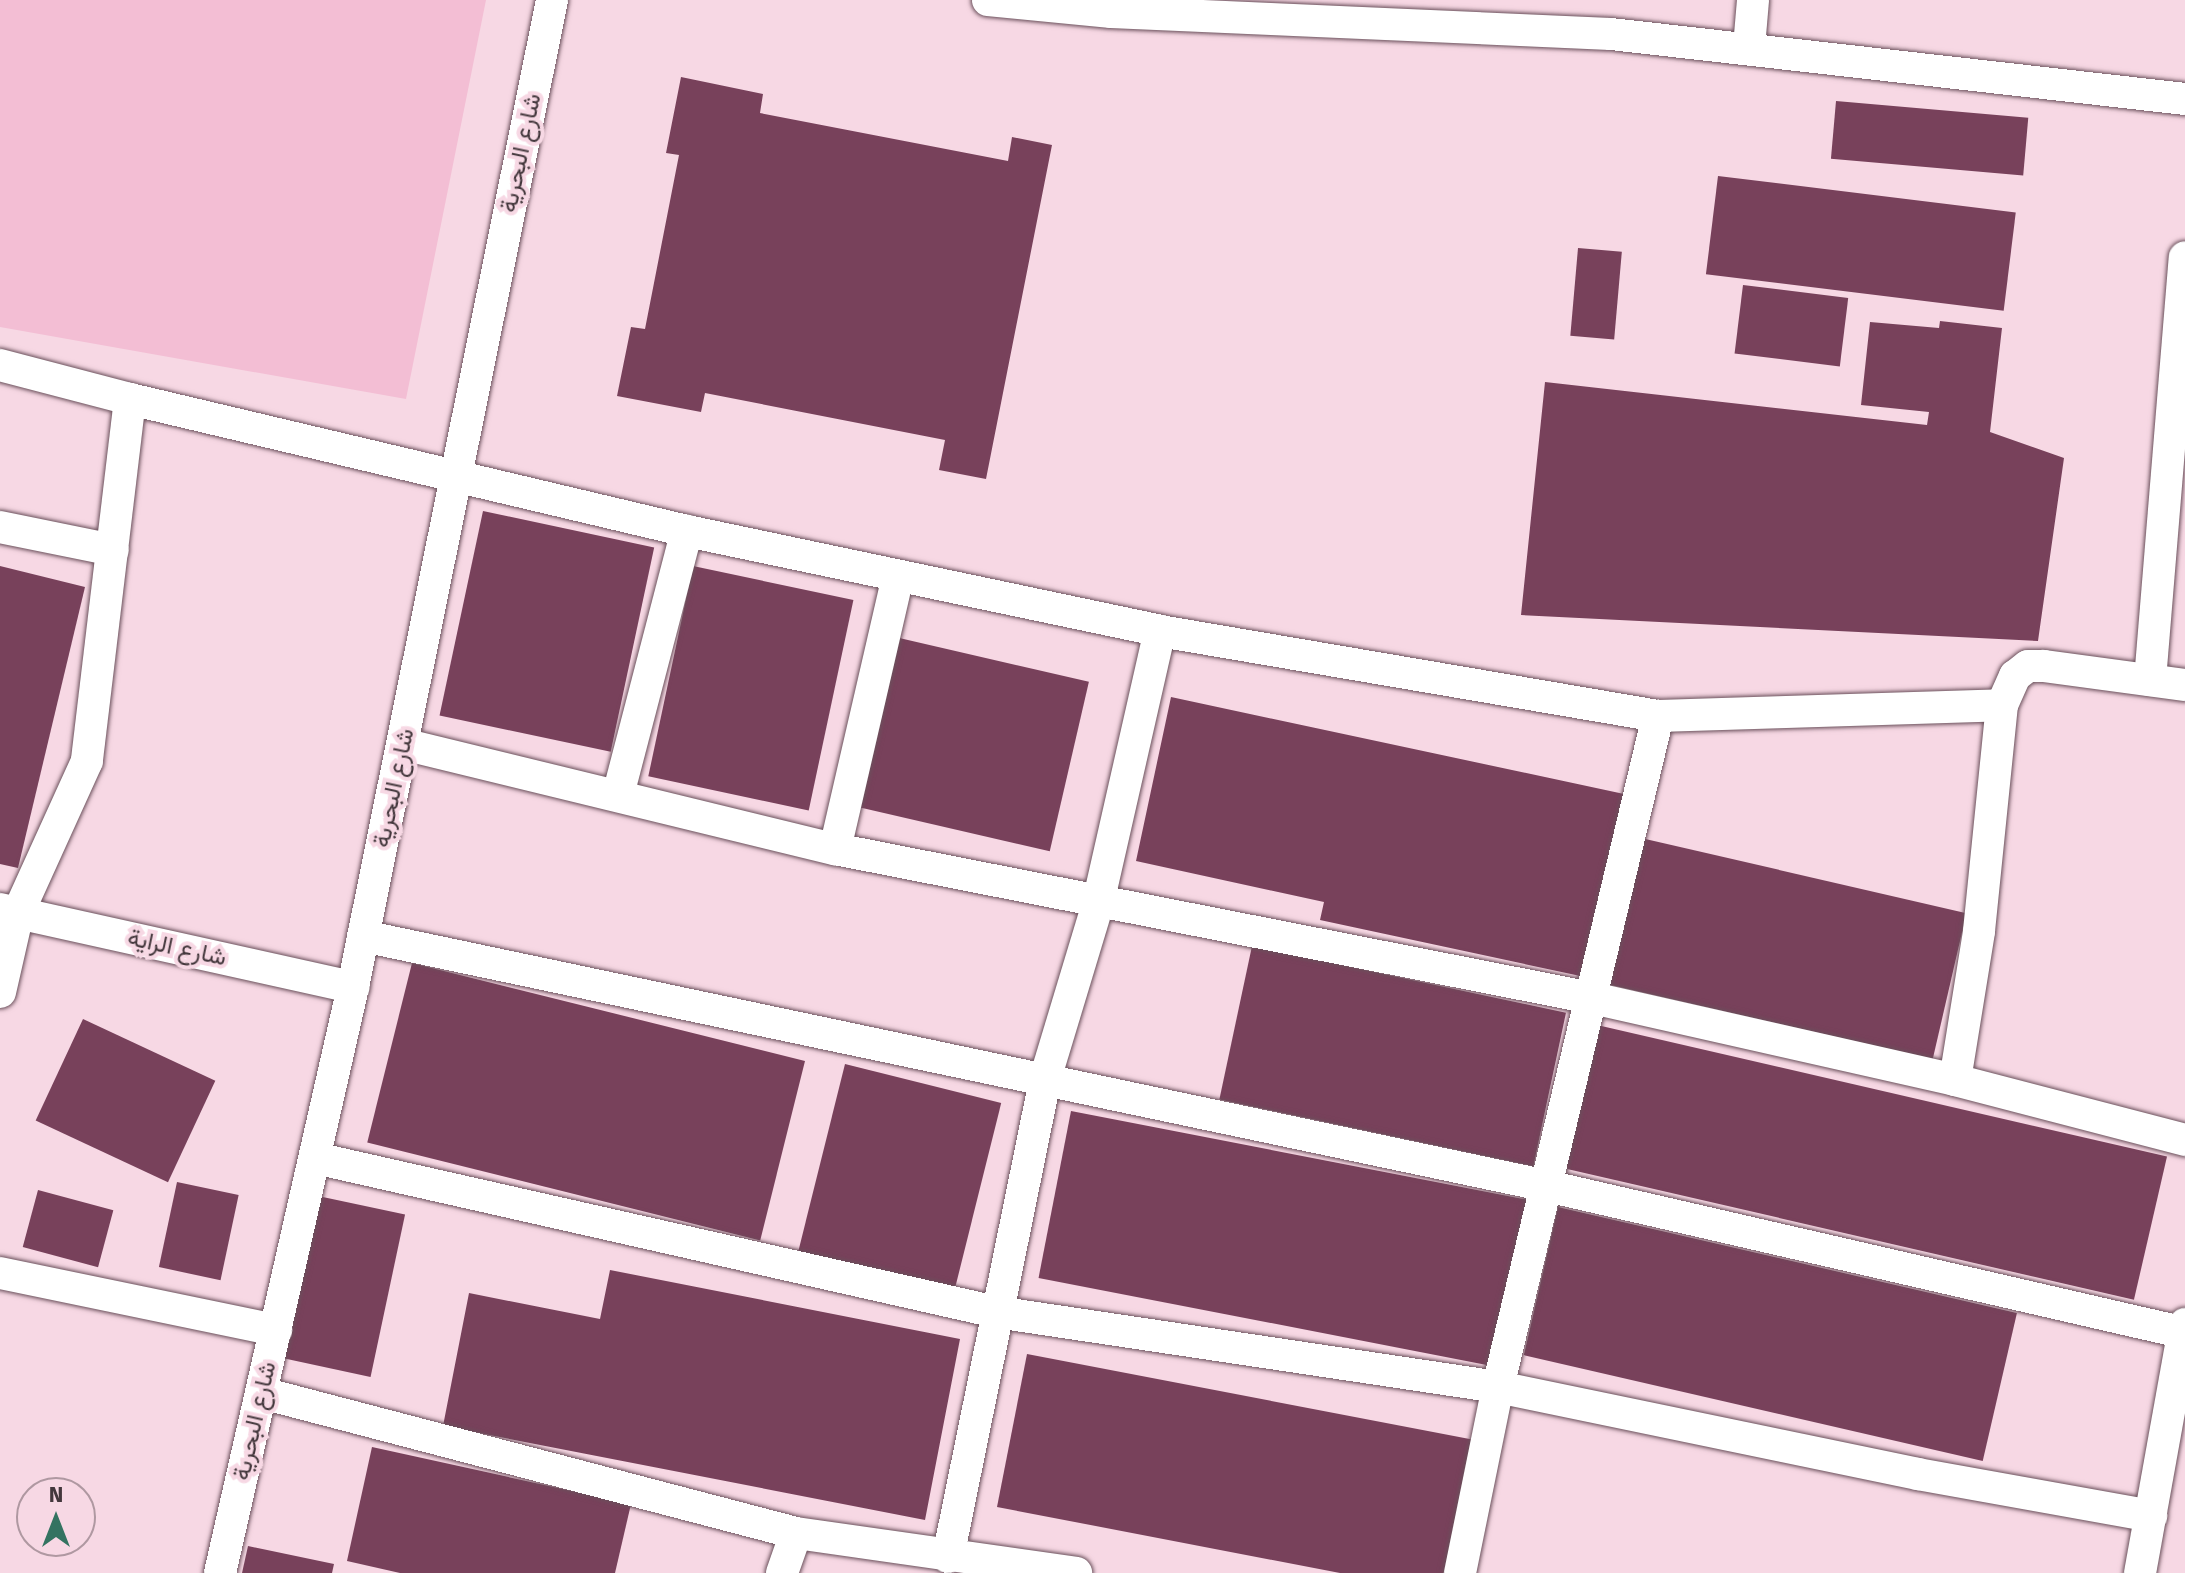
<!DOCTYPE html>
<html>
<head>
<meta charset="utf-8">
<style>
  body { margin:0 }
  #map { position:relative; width:2185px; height:1573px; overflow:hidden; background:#f7d8e4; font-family:"Fira Sans",Vazirmatn,sans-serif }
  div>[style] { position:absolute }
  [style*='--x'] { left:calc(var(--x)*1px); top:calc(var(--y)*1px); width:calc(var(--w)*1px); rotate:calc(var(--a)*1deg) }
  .green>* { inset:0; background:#f3bed4 }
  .building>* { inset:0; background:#78415b; transform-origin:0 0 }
  .roads { filter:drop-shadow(0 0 2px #6a505b) drop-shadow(0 0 2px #6a505b) }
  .minor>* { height:32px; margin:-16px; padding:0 16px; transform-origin:16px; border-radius:16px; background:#fff }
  span { translate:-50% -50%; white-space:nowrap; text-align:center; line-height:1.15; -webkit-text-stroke:8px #f7d8e4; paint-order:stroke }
  .street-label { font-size:24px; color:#43373c }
  .north { position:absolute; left:16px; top:1477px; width:80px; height:80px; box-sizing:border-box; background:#f7d8e4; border:2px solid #af98a1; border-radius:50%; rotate:0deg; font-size:22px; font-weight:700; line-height:32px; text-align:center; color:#43373c }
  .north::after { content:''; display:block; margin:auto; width:28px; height:36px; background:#347361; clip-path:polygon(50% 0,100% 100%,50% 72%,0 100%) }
</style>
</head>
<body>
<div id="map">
  <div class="green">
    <div style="clip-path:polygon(0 0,486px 0,406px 399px,0 327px)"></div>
  </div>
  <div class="building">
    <div style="clip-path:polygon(681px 77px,763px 94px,760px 113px,1008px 161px,1012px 137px,1052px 145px,986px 479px,939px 470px,945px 440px,705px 393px,701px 412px,617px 396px,631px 327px,645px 329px,679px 155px,666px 153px)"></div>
    <div style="left:1836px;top:101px;width:193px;height:58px;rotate:5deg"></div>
    <div style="left:1718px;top:176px;width:300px;height:99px;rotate:7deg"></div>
    <div style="left:1578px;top:248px;width:44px;height:88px;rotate:5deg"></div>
    <div style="left:1743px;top:285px;width:106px;height:69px;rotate:7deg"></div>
    <div style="clip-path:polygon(1940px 321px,2002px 328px,1990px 432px,2064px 458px,2038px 641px,1521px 615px,1545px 382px,1927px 425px,1929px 412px,1861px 405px,1870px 322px,1939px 328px)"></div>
    <div style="left:483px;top:511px;width:175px;height:209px;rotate:12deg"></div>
    <div style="clip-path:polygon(0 566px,85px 587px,18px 868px,0 864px)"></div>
    <div style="left:693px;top:566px;width:164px;height:215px;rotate:12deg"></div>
    <div style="left:895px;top:637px;width:199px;height:174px;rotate:13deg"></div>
    <div style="clip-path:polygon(1171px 697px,1624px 794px,1585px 977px,1320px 920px,1324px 902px,1136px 861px)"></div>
    <div style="left:1641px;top:838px;width:334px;height:150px;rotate:13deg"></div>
    <div style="left:1252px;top:946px;width:321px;height:157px;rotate:12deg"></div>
    <div style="left:412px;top:963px;width:405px;height:185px;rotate:14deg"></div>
    <div style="left:83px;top:1019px;width:146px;height:112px;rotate:25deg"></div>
    <div style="left:1597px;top:1025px;width:585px;height:147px;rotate:13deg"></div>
    <div style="left:845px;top:1064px;width:161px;height:193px;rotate:14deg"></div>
    <div style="left:1071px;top:1111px;width:467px;height:170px;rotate:11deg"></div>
    <div style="left:177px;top:1182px;width:63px;height:87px;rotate:12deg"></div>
    <div style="left:38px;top:1190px;width:78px;height:59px;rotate:15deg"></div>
    <div style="left:318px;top:1196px;width:89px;height:166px;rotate:12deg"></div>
    <div style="left:1558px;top:1207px;width:471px;height:152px;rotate:13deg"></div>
    <div style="clip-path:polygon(610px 1270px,960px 1339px,925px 1520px,443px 1426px,469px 1293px,600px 1319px)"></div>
    <div style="clip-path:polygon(1027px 1354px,1480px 1441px,1455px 1573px,1340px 1573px,997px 1507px)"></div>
    <div style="clip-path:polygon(372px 1447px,631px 1504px,615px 1573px,400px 1573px,347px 1561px)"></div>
    <div style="clip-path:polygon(248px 1546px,334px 1564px,332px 1573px,242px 1573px)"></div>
  </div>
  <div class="roads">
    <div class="minor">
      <div style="--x:988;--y:0;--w:124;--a:5.6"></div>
      <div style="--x:1111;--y:12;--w:500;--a:2.52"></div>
      <div style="--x:1611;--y:34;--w:578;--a:6.46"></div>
      <div style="--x:1749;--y:47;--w:47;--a:-85.1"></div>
      <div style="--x:0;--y:365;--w:134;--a:14.7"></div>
      <div style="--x:130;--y:399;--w:365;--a:96.8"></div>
      <div style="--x:87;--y:761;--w:167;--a:114.4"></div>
      <div style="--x:18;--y:913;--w:81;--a:102.8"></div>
      <div style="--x:130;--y:399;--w:572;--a:13.33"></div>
      <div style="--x:687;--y:531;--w:483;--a:11.9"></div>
      <div style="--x:1160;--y:631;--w:505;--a:9.69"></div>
      <div style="--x:1658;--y:716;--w:344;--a:-1.8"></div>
      <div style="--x:0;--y:527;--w:115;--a:11.5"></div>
      <div style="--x:2150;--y:680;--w:424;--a:-85.3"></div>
      <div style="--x:403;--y:744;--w:445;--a:13.7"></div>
      <div style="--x:835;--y:849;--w:772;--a:11.14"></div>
      <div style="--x:1592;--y:998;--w:372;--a:12.7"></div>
      <div style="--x:1955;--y:1080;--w:238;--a:14.6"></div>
      <div style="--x:618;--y:795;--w:273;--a:-75.4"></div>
      <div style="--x:835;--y:849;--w:280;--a:-77"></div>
      <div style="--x:0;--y:909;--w:362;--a:12.5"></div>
      <div style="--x:363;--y:936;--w:1210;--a:11.92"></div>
      <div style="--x:1547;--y:1186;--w:655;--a:12.97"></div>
      <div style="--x:1955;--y:1080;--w:151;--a:-80.8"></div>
      <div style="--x:1979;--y:931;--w:227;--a:-84.2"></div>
      <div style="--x:2002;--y:705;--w:32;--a:-66"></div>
      <div style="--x:2015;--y:676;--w:16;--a:-38"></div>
      <div style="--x:2028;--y:666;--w:16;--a:0"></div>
      <div style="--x:2044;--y:666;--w:142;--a:7.7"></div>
      <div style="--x:315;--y:1158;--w:698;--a:12.74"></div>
      <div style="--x:996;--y:1312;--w:508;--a:8.5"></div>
      <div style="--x:1498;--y:1387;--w:429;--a:11.7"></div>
      <div style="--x:1918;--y:1474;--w:237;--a:10.2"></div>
      <div style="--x:0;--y:1273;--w:282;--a:11.7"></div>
      <div style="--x:262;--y:1393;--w:552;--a:14.69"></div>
      <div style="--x:796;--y:1533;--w:283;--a:8.1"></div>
      <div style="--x:948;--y:1557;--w:488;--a:-78.5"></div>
      <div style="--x:1045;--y:1079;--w:184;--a:-73.2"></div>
      <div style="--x:1098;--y:903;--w:279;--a:-77.2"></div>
      <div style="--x:220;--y:1573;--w:601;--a:-77.21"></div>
      <div style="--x:353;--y:987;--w:1007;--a:-78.6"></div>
      <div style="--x:782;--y:1573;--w:42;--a:-70.7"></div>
      <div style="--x:1460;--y:1573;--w:190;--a:-78.5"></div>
      <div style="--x:1498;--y:1387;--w:690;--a:-76.59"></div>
      <div style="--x:2140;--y:1573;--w:253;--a:-79.8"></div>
    </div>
  </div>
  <div class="street-label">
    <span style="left:521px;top:153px;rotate:-78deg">شارع البحرية</span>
    <span style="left:394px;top:788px;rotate:-78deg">شارع البحرية</span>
    <span style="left:177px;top:948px;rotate:12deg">شارع الراية</span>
    <span style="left:255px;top:1421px;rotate:-77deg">شارع البحرية</span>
  </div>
  <div class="north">N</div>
</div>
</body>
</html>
